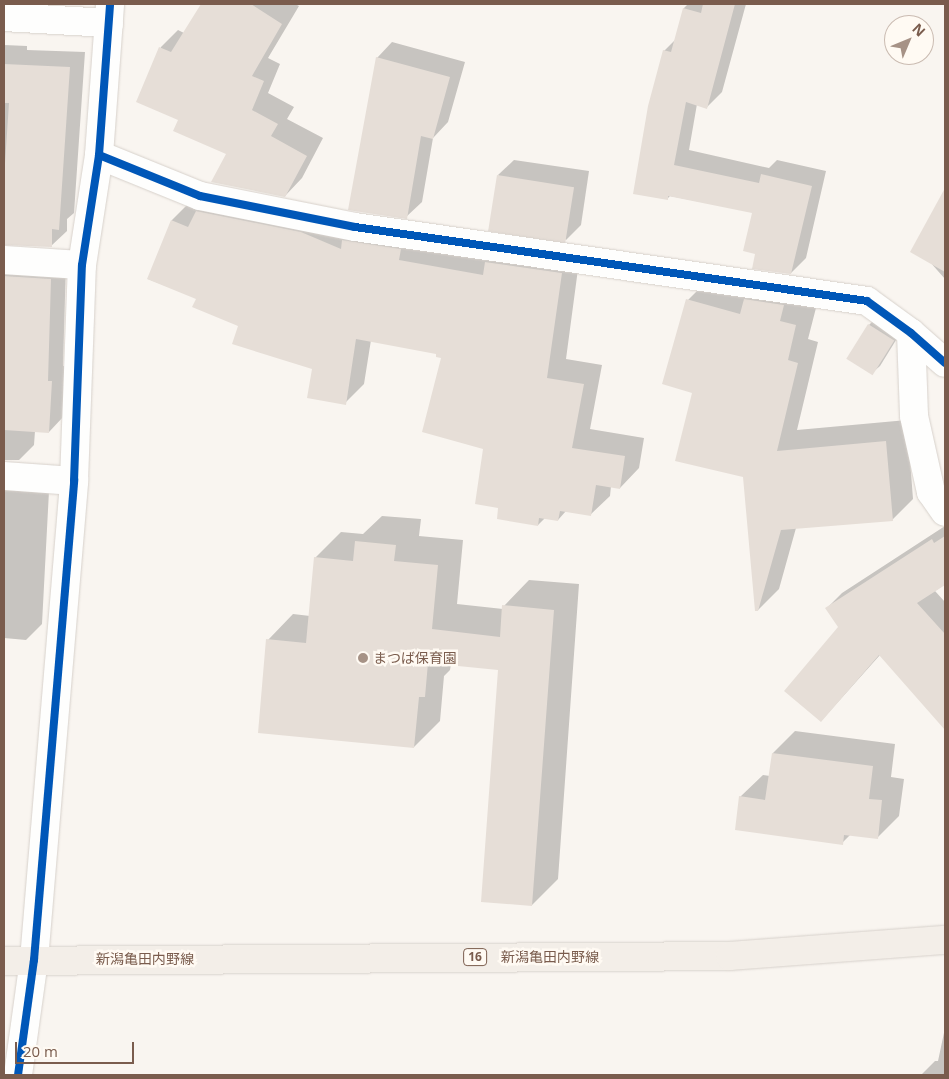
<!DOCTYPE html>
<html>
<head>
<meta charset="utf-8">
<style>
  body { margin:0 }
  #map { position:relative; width:949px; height:1079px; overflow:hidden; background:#f9f5f0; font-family:"Open Sans","Noto Sans JP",sans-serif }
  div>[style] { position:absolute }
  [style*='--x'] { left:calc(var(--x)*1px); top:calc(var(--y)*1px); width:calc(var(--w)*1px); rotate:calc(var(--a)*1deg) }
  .shadow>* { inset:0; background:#0003 }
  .building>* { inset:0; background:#e6ded7; transform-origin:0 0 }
  .roads { filter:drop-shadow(0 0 1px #d7d1cb) drop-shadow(0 0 1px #d7d1cb) }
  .minor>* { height:28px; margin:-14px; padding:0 14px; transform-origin:14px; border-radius:14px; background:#fefefd }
  .primary>* { height:28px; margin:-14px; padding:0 14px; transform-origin:14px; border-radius:14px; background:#f3eee8 }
  .cycleway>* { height:8px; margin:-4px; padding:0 4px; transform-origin:4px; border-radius:4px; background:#0057b8 }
  .dots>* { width:14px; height:14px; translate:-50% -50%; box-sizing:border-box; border:2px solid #fffaf3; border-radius:50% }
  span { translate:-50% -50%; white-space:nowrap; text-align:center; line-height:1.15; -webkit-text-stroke:5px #fffaf3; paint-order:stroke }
  .shield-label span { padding:1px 4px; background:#fffaf3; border:1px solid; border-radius:4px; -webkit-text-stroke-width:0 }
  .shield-label { font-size:12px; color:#7a5c4d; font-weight:700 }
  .poi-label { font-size:14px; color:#7a5c4d }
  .left { translate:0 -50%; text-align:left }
  .street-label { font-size:14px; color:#7a5c4d }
  .frame { position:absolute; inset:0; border:5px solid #7a5c4d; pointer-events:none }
  .north { position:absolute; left:884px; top:15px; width:50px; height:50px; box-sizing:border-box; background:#fffaf3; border:1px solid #cabbb1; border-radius:50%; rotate:45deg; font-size:14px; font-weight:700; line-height:20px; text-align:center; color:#7a5c4d }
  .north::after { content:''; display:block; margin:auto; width:18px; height:22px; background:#a69286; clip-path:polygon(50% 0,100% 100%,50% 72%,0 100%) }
  .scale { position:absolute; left:15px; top:1042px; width:119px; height:22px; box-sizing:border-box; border:2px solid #7a5c4d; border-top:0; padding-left:6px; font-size:15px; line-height:18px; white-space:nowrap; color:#7a5c4d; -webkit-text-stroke:4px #fffaf3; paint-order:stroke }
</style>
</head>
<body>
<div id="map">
  <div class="shadow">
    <div style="clip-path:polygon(202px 4px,295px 4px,299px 6px,268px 58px,280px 64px,268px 93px,294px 107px,287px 119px,323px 138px,302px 178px,285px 196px,180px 119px,138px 101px,161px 47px,178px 30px,184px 33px)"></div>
    <div style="clip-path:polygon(688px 4px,746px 4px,722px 92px,707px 107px,697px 104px,689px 150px,769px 168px,777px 160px,826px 171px,806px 258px,791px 273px,754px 212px,670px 196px,667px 199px,664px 51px,676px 39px,684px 8px)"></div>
    <div style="clip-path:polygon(392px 42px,465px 62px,448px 122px,433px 138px,422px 202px,406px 217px,377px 58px)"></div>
    <div style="clip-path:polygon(4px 45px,27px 46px,27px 50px,85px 52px,74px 213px,67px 219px,67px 231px,51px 246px,4px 243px)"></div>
    <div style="clip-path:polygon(514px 160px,589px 171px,581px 225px,566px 240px,498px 175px)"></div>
    <div style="clip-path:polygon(945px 191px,945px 279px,930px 262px,912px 251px)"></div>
    <div style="clip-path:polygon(191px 201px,580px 254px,566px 359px,602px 365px,590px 429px,644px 438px,639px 468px,620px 488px,611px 486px,610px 496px,590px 515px,566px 511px,558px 520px,545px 518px,538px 525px,500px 507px,485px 448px,442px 357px,438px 353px,371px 340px,364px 384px,345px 403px,313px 368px,239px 326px,197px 298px,148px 279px,172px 220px)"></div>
    <div style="clip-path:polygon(4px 244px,5px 252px,66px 264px,63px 366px,67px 366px,64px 416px,49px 432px,35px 431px,34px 445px,19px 460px,4px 460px)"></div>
    <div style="clip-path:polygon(709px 279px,817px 304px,808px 339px,818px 342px,797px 430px,907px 420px,913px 499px,892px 520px,796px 528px,779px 589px,758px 610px,744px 476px,694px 392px,688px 300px)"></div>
    <div style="clip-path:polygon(877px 317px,901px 332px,880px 366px,872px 373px,848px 359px,869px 325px)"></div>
    <div style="clip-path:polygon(4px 460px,5px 467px,49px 491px,42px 624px,26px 640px,4px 638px)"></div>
    <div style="clip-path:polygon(382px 516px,421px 519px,419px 536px,463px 540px,457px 604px,503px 609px,504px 606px,529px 580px,579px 584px,558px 879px,532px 905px,499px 669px,451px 664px,450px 670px,444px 676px,440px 721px,414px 747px,268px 640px,293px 614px,310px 616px,315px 558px,341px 532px,363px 534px)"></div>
    <div style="clip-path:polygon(945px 526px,945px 584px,935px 591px,945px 602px,945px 728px,880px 655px,821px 721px,840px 627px,827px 608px,842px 593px)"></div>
    <div style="clip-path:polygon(795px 731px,895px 744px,891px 777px,904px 779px,899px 816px,877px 838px,851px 834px,842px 843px,740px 797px,763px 775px,770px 776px,773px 753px)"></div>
    <div style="clip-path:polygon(945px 1028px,945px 1075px,921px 1075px,935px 1061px,938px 1061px)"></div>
  </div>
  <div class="building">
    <div style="clip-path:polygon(201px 4px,251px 4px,282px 24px,252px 76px,264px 81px,252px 110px,278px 124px,271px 136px,307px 156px,285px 197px,211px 182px,226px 154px,173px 131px,178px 120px,136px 102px,159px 47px,171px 52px)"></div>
    <div style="clip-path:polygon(703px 4px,735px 4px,707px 109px,686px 102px,674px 165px,759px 183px,761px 174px,812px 186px,791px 274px,752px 269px,755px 254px,743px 251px,752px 213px,668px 196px,668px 200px,633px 194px,648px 106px,663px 50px,671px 52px,683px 8px,701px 13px)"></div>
    <div style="clip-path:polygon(376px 57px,450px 77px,433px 139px,421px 136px,407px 219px,348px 210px)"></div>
    <div style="clip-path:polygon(4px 64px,70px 67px,59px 230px,52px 229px,52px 247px,4px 245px,4px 178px,9px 103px,4px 103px)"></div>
    <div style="left:497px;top:175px;width:78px;height:57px;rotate:9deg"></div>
    <div style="clip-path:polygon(945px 188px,945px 272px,910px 252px)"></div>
    <div style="clip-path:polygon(196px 211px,301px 232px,341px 249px,342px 240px,401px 249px,399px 260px,483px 275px,485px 262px,562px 273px,547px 378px,584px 384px,572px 448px,625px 456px,620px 489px,596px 485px,591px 516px,560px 511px,558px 521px,539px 518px,538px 526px,497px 519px,498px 508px,475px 504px,483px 449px,422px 432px,441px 358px,436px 357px,436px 354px,356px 339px,346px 405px,307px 398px,312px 369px,232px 344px,238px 326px,192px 307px,196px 299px,147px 279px,171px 220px,188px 227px)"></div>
    <div style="clip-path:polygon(4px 276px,51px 279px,48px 381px,52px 381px,49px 433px,4px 430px)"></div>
    <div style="clip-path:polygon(686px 299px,740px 314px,744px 299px,784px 305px,780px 321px,796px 325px,788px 360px,798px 363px,777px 451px,886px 441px,893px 521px,781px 530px,758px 611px,755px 611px,743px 477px,675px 461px,692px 393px,662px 384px)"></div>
    <div style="left:868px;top:324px;width:31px;height:41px;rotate:32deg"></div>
    <div style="clip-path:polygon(945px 536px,945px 585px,917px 603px,945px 634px,945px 730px,879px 655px,821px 722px,784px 691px,838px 627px,825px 608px,932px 539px,934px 543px)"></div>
    <div style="clip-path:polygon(355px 541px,396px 545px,394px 561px,438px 565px,432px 629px,500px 637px,502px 605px,554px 610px,532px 906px,481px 902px,498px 670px,428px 663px,425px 697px,419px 697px,414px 748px,258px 733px,266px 639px,306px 643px,314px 557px,353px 561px)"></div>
    <div style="clip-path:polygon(772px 753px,873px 766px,869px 799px,882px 800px,878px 839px,844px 835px,843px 845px,735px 830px,739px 796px,765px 800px)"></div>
  </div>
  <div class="roads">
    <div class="minor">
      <div style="--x:4;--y:17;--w:105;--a:3.3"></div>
      <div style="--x:99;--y:155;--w:109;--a:22.1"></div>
      <div style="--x:200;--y:196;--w:158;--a:11.3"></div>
      <div style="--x:355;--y:227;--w:517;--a:8.22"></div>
      <div style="--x:867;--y:301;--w:54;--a:36"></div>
      <div style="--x:911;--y:333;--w:45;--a:41.4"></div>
      <div style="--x:4;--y:260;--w:78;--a:3.7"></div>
      <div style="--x:911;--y:333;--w:83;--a:87.9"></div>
      <div style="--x:914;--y:416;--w:78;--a:77.4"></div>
      <div style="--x:931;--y:492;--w:24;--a:55"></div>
      <div style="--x:4;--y:476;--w:70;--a:4.1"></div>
      <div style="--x:18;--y:1075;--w:116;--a:-82.1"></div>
      <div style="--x:34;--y:960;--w:481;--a:-85.2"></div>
      <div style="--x:74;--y:481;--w:216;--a:-87.9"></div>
      <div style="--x:82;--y:265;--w:111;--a:-81.2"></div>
      <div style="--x:99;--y:155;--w:151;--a:-85.8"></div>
    </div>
    <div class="primary">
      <div style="--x:4;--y:961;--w:726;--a:-0.39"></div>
      <div style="--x:730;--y:956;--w:216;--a:-4.3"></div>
    </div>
  </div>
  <div class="cycleway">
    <div style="--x:99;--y:155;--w:109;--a:22.1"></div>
    <div style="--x:200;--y:196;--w:158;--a:11.3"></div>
    <div style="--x:355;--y:227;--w:517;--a:8.22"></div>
    <div style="--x:867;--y:301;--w:54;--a:36"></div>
    <div style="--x:911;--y:333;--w:45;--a:41.4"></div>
    <div style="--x:18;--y:1075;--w:116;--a:-82.1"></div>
    <div style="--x:34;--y:960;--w:481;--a:-85.2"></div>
    <div style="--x:74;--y:481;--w:216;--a:-87.9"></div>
    <div style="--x:82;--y:265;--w:111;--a:-81.2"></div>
    <div style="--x:99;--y:155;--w:151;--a:-85.8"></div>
  </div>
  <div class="dots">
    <div style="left:363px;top:658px;background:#a69286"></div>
  </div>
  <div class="shield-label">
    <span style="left:475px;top:957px">16</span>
  </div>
  <div class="poi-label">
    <span class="left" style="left:373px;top:658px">まつば保育園</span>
  </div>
  <div class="street-label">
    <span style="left:550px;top:957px">新潟亀田内野線</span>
    <span style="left:145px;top:959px">新潟亀田内野線</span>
  </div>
  <div class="frame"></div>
  <div class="north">N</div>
  <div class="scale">20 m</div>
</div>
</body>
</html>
